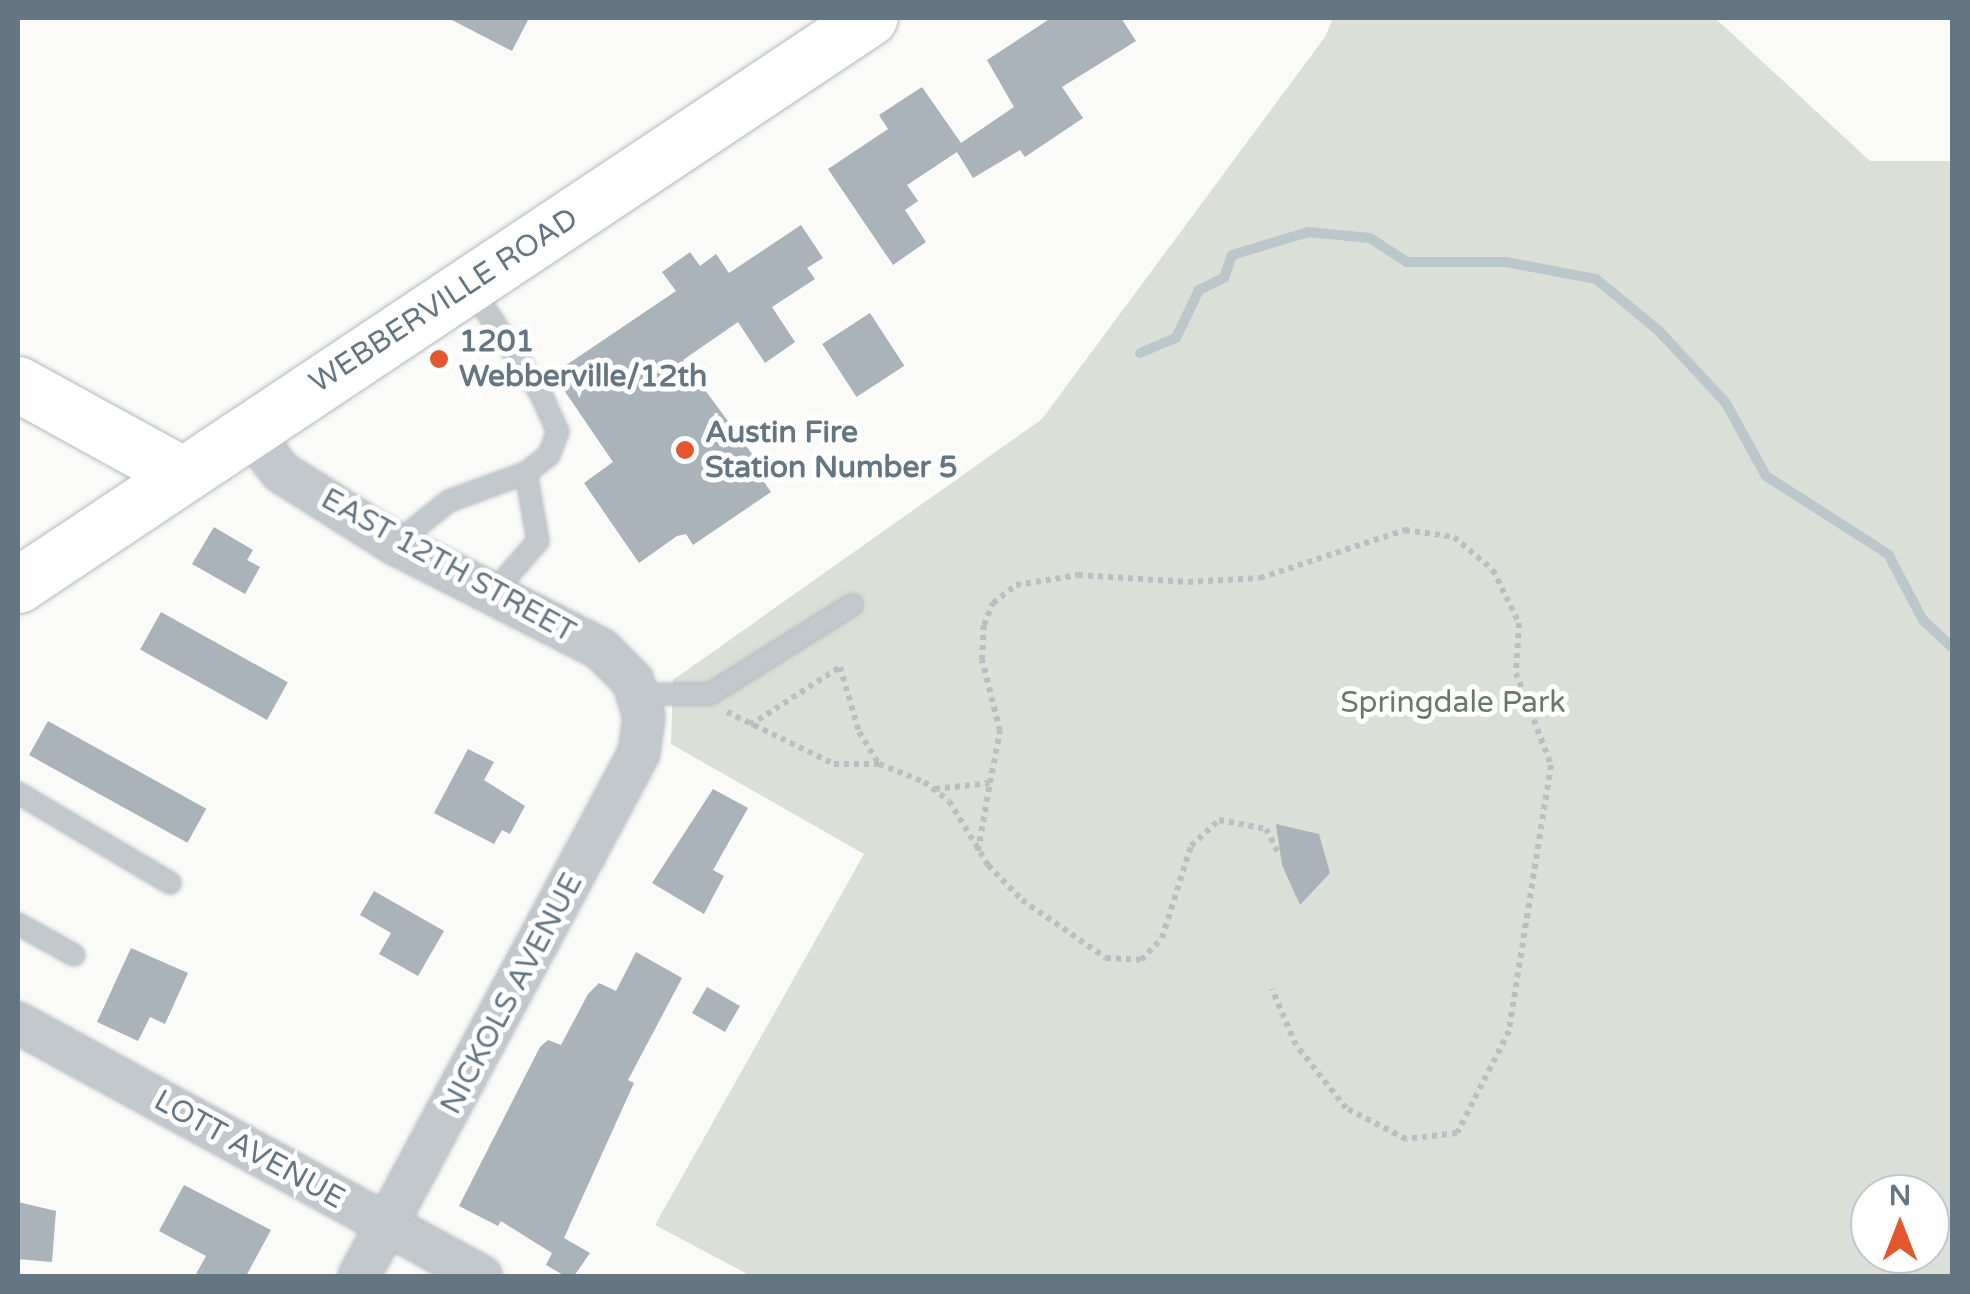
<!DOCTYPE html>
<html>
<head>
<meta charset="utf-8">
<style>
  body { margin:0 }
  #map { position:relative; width:1970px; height:1294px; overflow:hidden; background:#fafaf8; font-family:"Varela Round",sans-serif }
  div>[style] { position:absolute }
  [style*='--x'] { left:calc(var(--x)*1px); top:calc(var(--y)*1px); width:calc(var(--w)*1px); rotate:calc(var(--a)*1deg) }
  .green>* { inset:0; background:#dadfd7 }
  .stream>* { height:10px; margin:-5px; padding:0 5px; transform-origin:5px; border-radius:5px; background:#bbc7cb }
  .building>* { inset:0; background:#aab3b9; transform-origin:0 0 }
  .path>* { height:6px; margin-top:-3px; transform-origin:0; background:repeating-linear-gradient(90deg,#bbbfc2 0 5px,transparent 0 10px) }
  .roads { filter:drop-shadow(0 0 2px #b3babf) drop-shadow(0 0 2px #b3babf) }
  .lane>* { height:20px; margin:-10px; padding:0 10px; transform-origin:10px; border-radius:10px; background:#c3c8cc }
  .street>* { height:40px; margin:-20px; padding:0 20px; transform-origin:20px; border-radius:20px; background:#c3c8cc }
  .secondary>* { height:55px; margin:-27.5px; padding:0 27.5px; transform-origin:27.5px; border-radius:27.5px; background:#fff }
  .dots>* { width:28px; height:28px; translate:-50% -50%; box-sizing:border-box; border:5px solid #fff; border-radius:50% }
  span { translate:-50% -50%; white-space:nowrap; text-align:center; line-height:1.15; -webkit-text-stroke:10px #fff; paint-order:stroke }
  .street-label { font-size:30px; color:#657683 }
  .poi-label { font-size:30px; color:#657683; font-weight:700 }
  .left { translate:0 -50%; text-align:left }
  .park-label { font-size:30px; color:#687a64 }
  .frame { position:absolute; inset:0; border:20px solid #657683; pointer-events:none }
  .north { position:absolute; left:1850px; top:1174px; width:100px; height:100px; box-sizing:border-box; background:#fff; border:2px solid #c1c8cd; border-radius:50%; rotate:0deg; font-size:28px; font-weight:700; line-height:40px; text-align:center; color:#657683 }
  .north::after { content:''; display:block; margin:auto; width:35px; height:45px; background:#e4572e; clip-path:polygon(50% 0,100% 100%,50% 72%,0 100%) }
</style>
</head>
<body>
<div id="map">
  <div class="green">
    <div style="clip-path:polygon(evenodd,1333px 18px,1715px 18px,1870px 161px,1952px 161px,1952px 1276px,751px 1276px,655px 1225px,864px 854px,671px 744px,673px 680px,1042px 419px,1325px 37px,1333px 18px,1870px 1194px,1930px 1194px,1930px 1254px,1870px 1254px,1870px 1194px)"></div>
  </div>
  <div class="stream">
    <div style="--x:1140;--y:353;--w:39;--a:-23"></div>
    <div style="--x:1176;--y:338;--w:53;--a:-64.4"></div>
    <div style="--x:1199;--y:290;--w:28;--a:-26"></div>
    <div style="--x:1224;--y:278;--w:24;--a:-71"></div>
    <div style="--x:1232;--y:255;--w:79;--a:-16.8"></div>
    <div style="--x:1308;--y:232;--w:62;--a:5.5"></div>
    <div style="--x:1370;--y:238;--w:44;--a:33"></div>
    <div style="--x:1407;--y:262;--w:99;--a:0"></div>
    <div style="--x:1506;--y:262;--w:92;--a:10.7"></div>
    <div style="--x:1596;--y:279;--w:80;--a:39.4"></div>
    <div style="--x:1658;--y:330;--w:100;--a:47"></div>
    <div style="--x:1726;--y:403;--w:83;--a:61.3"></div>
    <div style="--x:1766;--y:476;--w:145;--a:32.6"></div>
    <div style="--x:1888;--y:554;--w:75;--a:62.1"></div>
    <div style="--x:1923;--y:620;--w:40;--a:43"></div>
  </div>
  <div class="building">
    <div style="clip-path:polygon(448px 18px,529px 18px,512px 51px)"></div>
    <div style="clip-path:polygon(1051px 18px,1121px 18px,1136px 41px,1062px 87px,1083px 118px,1025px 157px,1020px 150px,973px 178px,957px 152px,907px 185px,918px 201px,905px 210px,926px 242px,893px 265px,828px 169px,888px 129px,879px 115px,922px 87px,961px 143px,1014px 107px,987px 60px)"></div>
    <div style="clip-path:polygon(801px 225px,823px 258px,807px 268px,815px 279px,772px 307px,795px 342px,765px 363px,738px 322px,683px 360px,755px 458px,750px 462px,771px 492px,693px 545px,686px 534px,677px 536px,639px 563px,584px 483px,613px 462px,553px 374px,676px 291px,662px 272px,690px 252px,700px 266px,716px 254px,729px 273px)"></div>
    <div style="left:870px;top:313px;width:63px;height:57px;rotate:57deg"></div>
    <div style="clip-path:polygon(214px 527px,253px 550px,247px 560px,260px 567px,245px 594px,192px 564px)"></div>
    <div style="left:161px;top:612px;width:145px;height:43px;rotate:29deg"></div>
    <div style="left:48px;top:721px;width:181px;height:39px;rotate:29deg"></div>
    <div style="clip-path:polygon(468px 749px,494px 762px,484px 780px,525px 806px,510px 834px,502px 830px,494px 844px,434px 813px)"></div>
    <div style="clip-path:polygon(713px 789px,748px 808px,713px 870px,724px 876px,704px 914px,652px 883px)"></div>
    <div style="clip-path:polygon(1276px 824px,1319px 834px,1330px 873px,1300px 905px,1282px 865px)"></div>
    <div style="clip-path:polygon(374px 891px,444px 931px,418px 976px,379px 954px,391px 933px,360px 915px)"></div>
    <div style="clip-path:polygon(131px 948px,188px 973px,165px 1024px,150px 1017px,138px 1041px,97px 1022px)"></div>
    <div style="clip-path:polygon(636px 952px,682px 978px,628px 1080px,634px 1083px,564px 1238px,590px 1253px,574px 1276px,565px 1276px,546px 1265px,552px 1253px,501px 1221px,498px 1226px,459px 1206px,540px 1047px,548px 1040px,561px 1045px,588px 994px,599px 983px,616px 991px)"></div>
    <div style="left:707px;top:987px;width:38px;height:30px;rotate:30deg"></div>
    <div style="clip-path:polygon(184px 1185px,271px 1230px,246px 1276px,195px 1276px,206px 1256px,159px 1231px)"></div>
    <div style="clip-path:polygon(18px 1202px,56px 1211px,52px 1262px,18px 1259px)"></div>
  </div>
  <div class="path">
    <div style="--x:727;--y:712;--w:119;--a:25.9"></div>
    <div style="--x:834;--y:764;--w:45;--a:0"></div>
    <div style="--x:879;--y:764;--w:48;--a:21.8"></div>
    <div style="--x:924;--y:782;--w:31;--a:37"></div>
    <div style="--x:949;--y:801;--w:75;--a:58.6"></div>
    <div style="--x:988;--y:865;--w:49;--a:45.8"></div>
    <div style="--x:1022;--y:900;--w:102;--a:34.6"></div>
    <div style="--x:1106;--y:958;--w:35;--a:3"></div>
    <div style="--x:1141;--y:960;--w:30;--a:-46"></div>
    <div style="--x:1162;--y:938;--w:96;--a:-72.5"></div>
    <div style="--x:1191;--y:846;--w:38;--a:-43"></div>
    <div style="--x:1219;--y:820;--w:48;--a:10.8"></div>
    <div style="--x:1266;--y:829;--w:30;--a:63"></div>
    <div style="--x:750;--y:725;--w:107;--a:-32.8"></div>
    <div style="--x:840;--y:667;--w:68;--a:73.7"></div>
    <div style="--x:859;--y:732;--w:38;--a:58"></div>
    <div style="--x:935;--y:789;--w:55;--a:-6.2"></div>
    <div style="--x:990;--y:783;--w:53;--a:-79.1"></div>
    <div style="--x:1000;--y:731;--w:73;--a:-104.2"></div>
    <div style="--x:982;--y:660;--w:35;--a:-87"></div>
    <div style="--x:984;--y:625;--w:24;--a:-68"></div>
    <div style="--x:993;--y:603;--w:29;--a:-38"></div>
    <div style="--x:1016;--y:585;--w:63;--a:-9.2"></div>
    <div style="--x:1078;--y:575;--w:110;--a:3.6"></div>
    <div style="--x:1188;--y:582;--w:72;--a:-3.2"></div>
    <div style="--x:1260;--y:578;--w:153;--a:-18.3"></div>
    <div style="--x:1405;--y:530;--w:49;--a:8.1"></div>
    <div style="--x:1454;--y:537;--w:51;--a:40.2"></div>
    <div style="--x:1493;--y:570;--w:59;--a:63.9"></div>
    <div style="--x:1519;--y:623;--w:50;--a:93.4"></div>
    <div style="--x:1516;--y:673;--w:98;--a:69.2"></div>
    <div style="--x:1551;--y:765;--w:269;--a:99"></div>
    <div style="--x:1509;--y:1031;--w:114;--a:117"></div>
    <div style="--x:1457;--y:1133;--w:51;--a:173.3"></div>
    <div style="--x:1406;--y:1139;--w:68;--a:-152.7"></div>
    <div style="--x:1346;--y:1108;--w:80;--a:-128.4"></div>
    <div style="--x:1296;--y:1045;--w:61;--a:-113.2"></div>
    <div style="--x:978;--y:851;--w:69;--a:-80"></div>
  </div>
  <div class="roads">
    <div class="lane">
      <div style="--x:395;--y:544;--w:69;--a:-38.5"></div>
      <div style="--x:449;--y:501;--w:82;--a:-20"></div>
      <div style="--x:526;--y:473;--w:29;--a:-38"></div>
      <div style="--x:549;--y:455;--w:25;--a:-69"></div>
      <div style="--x:558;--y:432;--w:42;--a:-114.1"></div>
      <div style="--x:541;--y:394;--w:127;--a:-123.4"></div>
      <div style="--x:492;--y:594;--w:70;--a:-49"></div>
      <div style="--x:538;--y:541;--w:69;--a:-100"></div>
      <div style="--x:639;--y:694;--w:71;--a:0"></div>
      <div style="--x:710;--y:694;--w:168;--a:-32.1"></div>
      <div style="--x:18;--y:793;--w:177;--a:30.6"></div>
      <div style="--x:18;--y:924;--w:64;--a:29"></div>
    </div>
    <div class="street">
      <div style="--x:248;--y:429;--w:54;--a:52.5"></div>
      <div style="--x:281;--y:472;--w:135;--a:32.3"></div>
      <div style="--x:395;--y:544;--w:231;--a:27"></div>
      <div style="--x:601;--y:649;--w:45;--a:45"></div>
      <div style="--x:633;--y:681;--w:38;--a:73"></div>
      <div style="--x:644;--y:717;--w:36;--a:98"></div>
      <div style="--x:639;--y:753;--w:593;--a:118.16"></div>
      <div style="--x:18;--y:1023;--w:528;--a:28.65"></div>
    </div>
    <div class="secondary">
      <div style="--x:18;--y:384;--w:185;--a:28.8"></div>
      <div style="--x:18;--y:585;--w:1023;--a:-33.67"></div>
    </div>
  </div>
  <div class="dots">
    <div style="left:439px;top:359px;background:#e4572e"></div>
    <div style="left:685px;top:450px;background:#e4572e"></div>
  </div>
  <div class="street-label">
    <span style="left:444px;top:301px;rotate:-33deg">WEBBERVILLE ROAD</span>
    <span style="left:448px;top:566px;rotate:29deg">EAST 12TH STREET</span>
    <span style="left:512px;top:994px;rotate:-62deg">NICKOLS AVENUE</span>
    <span style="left:249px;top:1150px;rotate:29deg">LOTT AVENUE</span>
  </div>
  <div class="poi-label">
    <span class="left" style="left:459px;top:359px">1201<br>Webberville/12th</span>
    <span class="left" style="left:705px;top:450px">Austin Fire<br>Station Number 5</span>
  </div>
  <div class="park-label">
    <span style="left:1453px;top:703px">Springdale Park</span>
  </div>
  <div class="frame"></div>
  <div class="north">N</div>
</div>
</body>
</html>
